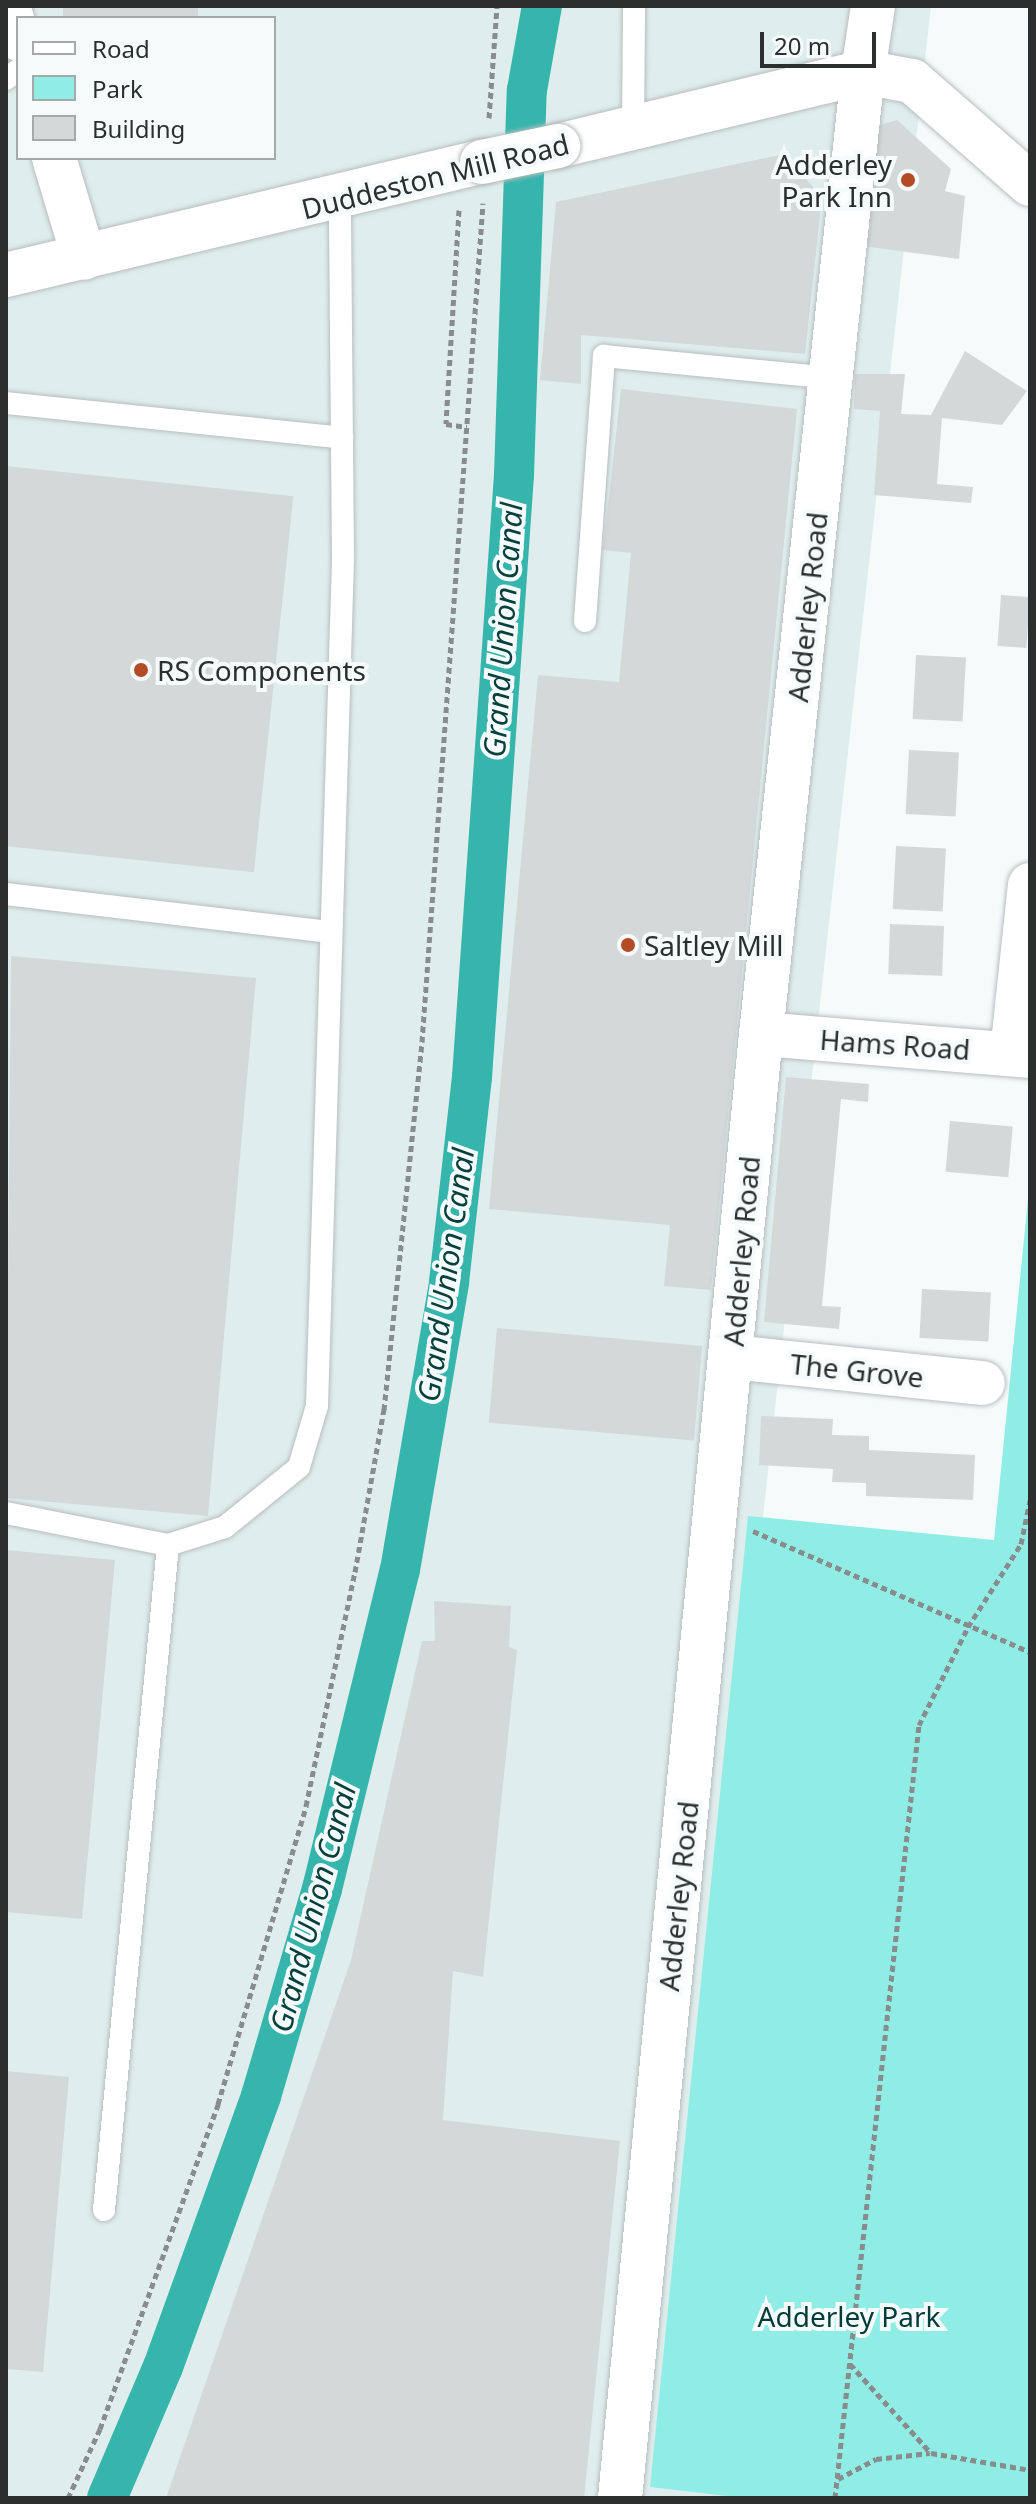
<!DOCTYPE html>
<html>
<head>
<meta charset="utf-8">
<style>
  body { margin:0 }
  #map { position:relative; width:1036px; height:2504px; overflow:hidden; background:#f5fbfb; font-family:"Noto Sans",sans-serif }
  div>[style] { position:absolute }
  [style*='--x'] { left:calc(var(--x)*1px); top:calc(var(--y)*1px); width:calc(var(--w)*1px); rotate:calc(var(--a)*1deg) }
  .built>* { inset:0; background:#dfeeed }
  .green>* { inset:0; background:#8fede6 }
  .canal>* { height:40px; margin:-20px; padding:0 20px; transform-origin:20px; border-radius:20px; background:#36b5ad }
  .building>* { inset:0; background:#d3d9d8; transform-origin:0 0 }
  .path>* { height:5px; margin-top:-2.5px; transform-origin:0; background:repeating-linear-gradient(90deg,#888c8c 0 6px,transparent 0 10px) }
  .roads { filter:drop-shadow(0 0 2px #b8bdbd) drop-shadow(0 0 2px #b8bdbd) }
  .service>* { height:22px; margin:-11px; padding:0 11px; transform-origin:11px; border-radius:11px; background:#fff }
  .minor>* { height:44px; margin:-22px; padding:0 22px; transform-origin:22px; border-radius:22px; background:#fff }
  .secondary>* { height:44px; margin:-22px; padding:0 22px; transform-origin:22px; border-radius:22px; background:#fff }
  .bridges { filter:drop-shadow(0 0 2px #b8bdbd) drop-shadow(0 0 2px #b8bdbd) }
  .minor-bridge>* { height:44px; margin:-22px; padding:0 22px; transform-origin:22px; border-radius:22px; background:#fff }
  .dots>* { width:22px; height:22px; translate:-50% -50%; box-sizing:border-box; border:4px solid #f5fbfb; border-radius:50% }
  span { translate:-50% -50%; white-space:nowrap; text-align:center; line-height:1.15; -webkit-text-stroke:8px #f5fbfb; paint-order:stroke }
  .poi-label { font-size:28px; color:#2d2f2f }
  .right { translate:-100% -50%; text-align:right }
  .left { translate:0 -50%; text-align:left }
  .street-label { font-size:28px; color:#2d2f2f }
  .park-label { font-size:28px; color:#013c39 }
  .water-label { font-size:30px; color:#07403d; font-style:italic }
  .frame { position:absolute; inset:0; border:8px solid #2d2f2f; pointer-events:none }
  .legend { position:absolute; left:16px; top:16px; width:260px; height:144px; box-sizing:border-box; background:#f5fbfb; border:2px solid #a5a9a9; margin:0; padding:10px 14px; list-style:none; font-size:24px; color:#2d2f2f }
  .legend li { display:flex; align-items:center; gap:16px; height:40px }
  .legend b { width:40px; border:2px solid #a5a9a9 }
  .scale { position:absolute; left:760px; top:32px; width:116px; height:36px; box-sizing:border-box; border:4px solid #2d2f2f; border-top:0; padding-left:10px; font-size:24px; line-height:28px; white-space:nowrap; color:#2d2f2f; -webkit-text-stroke:6px #f5fbfb; paint-order:stroke }
</style>
</head>
<body>
<div id="map">
  <div class="built">
    <div style="clip-path:polygon(evenodd,6px 6px,931px 6px,657px 2470px,838px 2498px,6px 2498px,6px 6px,18px 18px,274px 18px,274px 158px,18px 158px,18px 18px)"></div>
  </div>
  <div class="green">
    <div style="clip-path:polygon(1030px 1179px,1030px 2498px,744px 2498px,650px 2487px,748px 1516px,994px 1540px)"></div>
  </div>
  <div class="canal">
    <div style="--x:107;--y:2498;--w:142;--a:-66.9"></div>
    <div style="--x:163;--y:2367;--w:288;--a:-70.1"></div>
    <div style="--x:261;--y:2096;--w:216;--a:-73.6"></div>
    <div style="--x:322;--y:1889;--w:328;--a:-76.3"></div>
    <div style="--x:400;--y:1570;--w:292;--a:-80.3"></div>
    <div style="--x:449;--y:1282;--w:206;--a:-83.6"></div>
    <div style="--x:472;--y:1077;--w:603;--a:-86.01"></div>
    <div style="--x:514;--y:475;--w:385;--a:-88.1"></div>
    <div style="--x:527;--y:90;--w:85;--a:-79.9"></div>
  </div>
  <div class="building">
    <div style="left:63px;top:6px;width:135px;height:12px"></div>
    <div style="clip-path:polygon(897px 120px,951px 169px,945px 191px,965px 196px,959px 259px,863px 246px,874px 127px)"></div>
    <div style="clip-path:polygon(784px 154px,822px 197px,805px 354px,581px 335px,581px 384px,540px 380px,556px 202px)"></div>
    <div style="clip-path:polygon(965px 351px,1027px 391px,1002px 425px,942px 418px,937px 484px,973px 487px,971px 503px,874px 495px,880px 411px,854px 409px,855px 374px,905px 374px,901px 414px,931px 415px)"></div>
    <div style="clip-path:polygon(621px 389px,797px 409px,711px 1290px,664px 1286px,670px 1225px,489px 1209px,538px 675px,619px 682px,631px 553px,603px 550px)"></div>
    <div style="left:6px;top:466px;width:289px;height:378px;rotate:6deg"></div>
    <div style="left:1001px;top:595px;width:29px;height:51px;rotate:4deg"></div>
    <div style="left:916px;top:655px;width:50px;height:64px;rotate:3deg"></div>
    <div style="left:909px;top:750px;width:50px;height:64px;rotate:3deg"></div>
    <div style="left:896px;top:846px;width:50px;height:63px;rotate:3deg"></div>
    <div style="left:890px;top:924px;width:54px;height:50px;rotate:2deg"></div>
    <div style="clip-path:polygon(11px 956px,256px 978px,208px 1516px,6px 1498px)"></div>
    <div style="clip-path:polygon(786px 1077px,869px 1084px,868px 1102px,841px 1099px,822px 1306px,841px 1307px,839px 1329px,764px 1322px)"></div>
    <div style="left:950px;top:1121px;width:63px;height:51px;rotate:5deg"></div>
    <div style="left:922px;top:1289px;width:69px;height:49px;rotate:3deg"></div>
    <div style="left:497px;top:1328px;width:206px;height:95px;rotate:5deg"></div>
    <div style="clip-path:polygon(761px 1416px,833px 1419px,832px 1435px,869px 1436px,869px 1450px,975px 1455px,973px 1500px,866px 1496px,866px 1483px,832px 1482px,833px 1469px,759px 1465px)"></div>
    <div style="clip-path:polygon(6px 1550px,115px 1560px,82px 1919px,6px 1912px)"></div>
    <div style="clip-path:polygon(434px 1601px,511px 1606px,509px 1647px,517px 1650px,483px 1977px,453px 1971px,443px 2120px,620px 2141px,584px 2498px,166px 2498px,351px 1960px,422px 1641px,435px 1641px)"></div>
    <div style="clip-path:polygon(6px 2071px,69px 2077px,43px 2372px,6px 2369px)"></div>
  </div>
  <div class="path">
    <div style="--x:489;--y:118;--w:112;--a:-85.9"></div>
    <div style="--x:459;--y:210;--w:214;--a:93.5"></div>
    <div style="--x:446;--y:424;--w:21;--a:8"></div>
    <div style="--x:753;--y:1531;--w:302;--a:23.6"></div>
    <div style="--x:850;--y:2364;--w:120;--a:47.7"></div>
    <div style="--x:931;--y:2453;--w:100;--a:9.7"></div>
    <div style="--x:838;--y:2479;--w:43;--a:-27.8"></div>
    <div style="--x:876;--y:2459;--w:54;--a:-6.3"></div>
    <div style="--x:68;--y:2498;--w:76;--a:-65.1"></div>
    <div style="--x:100;--y:2429;--w:346;--a:-70"></div>
    <div style="--x:218;--y:2104;--w:311;--a:-73.5"></div>
    <div style="--x:306;--y:1806;--w:239;--a:-78.2"></div>
    <div style="--x:355;--y:1572;--w:165;--a:-79.9"></div>
    <div style="--x:384;--y:1410;--w:370;--a:-84.1"></div>
    <div style="--x:422;--y:1042;--w:841;--a:-85.84"></div>
    <div style="--x:835;--y:2498;--w:778;--a:-83.8"></div>
    <div style="--x:919;--y:1725;--w:110;--a:-63.4"></div>
    <div style="--x:968;--y:1627;--w:98;--a:-57.4"></div>
    <div style="--x:1021;--y:1544;--w:45;--a:-78.4"></div>
  </div>
  <div class="roads">
    <div class="service">
      <div style="--x:6;--y:79;--w:15;--a:-37"></div>
      <div style="--x:633;--y:129;--w:123;--a:-89.5"></div>
      <div style="--x:6;--y:403;--w:338;--a:5.9"></div>
      <div style="--x:585;--y:621;--w:266;--a:-85.9"></div>
      <div style="--x:604;--y:356;--w:228;--a:5.5"></div>
      <div style="--x:6;--y:894;--w:327;--a:6.7"></div>
      <div style="--x:6;--y:1513;--w:165;--a:11.2"></div>
      <div style="--x:168;--y:1545;--w:60;--a:-17.5"></div>
      <div style="--x:225;--y:1527;--w:95;--a:-39"></div>
      <div style="--x:299;--y:1467;--w:64;--a:-73.6"></div>
      <div style="--x:317;--y:1406;--w:846;--a:-88.24"></div>
      <div style="--x:343;--y:560;--w:360;--a:-90.5"></div>
      <div style="--x:104;--y:2210;--w:668;--a:-84.5"></div>
    </div>
    <div class="minor">
      <div style="--x:8;--y:6;--w:34;--a:73"></div>
      <div style="--x:558;--y:146;--w:314;--a:-13.6"></div>
      <div style="--x:863;--y:72;--w:967;--a:96.05"></div>
      <div style="--x:761;--y:1034;--w:1471;--a:95.5"></div>
      <div style="--x:54;--y:158;--w:104;--a:73.3"></div>
      <div style="--x:6;--y:275;--w:489;--a:-13.4"></div>
      <div style="--x:761;--y:1034;--w:270;--a:4.7"></div>
      <div style="--x:1012;--y:1053;--w:169;--a:-83.9"></div>
      <div style="--x:731;--y:1357;--w:253;--a:5.9"></div>
    </div>
    <div class="secondary">
      <div style="--x:873;--y:6;--w:67;--a:98.6"></div>
      <div style="--x:863;--y:72;--w:50;--a:10.4"></div>
      <div style="--x:912;--y:81;--w:157;--a:41.1"></div>
    </div>
  </div>
  <div class="bridges">
    <div class="minor-bridge">
      <div style="--x:482;--y:162;--w:78;--a:-11.9"></div>
    </div>
  </div>
  <div class="dots">
    <div style="left:908px;top:180px;background:#b34b26"></div>
    <div style="left:141px;top:670px;background:#b34b26"></div>
    <div style="left:628px;top:945px;background:#b34b26"></div>
  </div>
  <div class="poi-label">
    <span class="right" style="left:892px;top:180px">Adderley<br>Park Inn</span>
    <span class="left" style="left:157px;top:670px">RS Components</span>
    <span class="left" style="left:644px;top:945px">Saltley Mill</span>
  </div>
  <div class="street-label">
    <span style="left:435px;top:176px;rotate:-14deg">Duddeston Mill Road</span>
    <span style="left:807px;top:607px;rotate:-84deg">Adderley Road</span>
    <span style="left:895px;top:1044px;rotate:4deg">Hams Road</span>
    <span style="left:741px;top:1251px;rotate:-85deg">Adderley Road</span>
    <span style="left:857px;top:1370px;rotate:6deg">The Grove</span>
    <span style="left:678px;top:1896px;rotate:-84deg">Adderley Road</span>
  </div>
  <div class="park-label">
    <span style="left:849px;top:2316px">Adderley Park</span>
  </div>
  <div class="water-label">
    <span style="left:503px;top:630px;rotate:-86deg">Grand Union Canal</span>
    <span style="left:446px;top:1275px;rotate:-82deg">Grand Union Canal</span>
    <span style="left:313px;top:1908px;rotate:-75deg">Grand Union Canal</span>
  </div>
  <div class="frame"></div>
  <ul class="legend">
  <li><b style="height:10px;background:#fff"></b>Road</li>
  <li><b style="height:22px;background:#8fede6"></b>Park</li>
  <li><b style="height:22px;background:#d3d9d8"></b>Building</li>
  </ul>
  <div class="scale">20 m</div>
</div>
</body>
</html>
